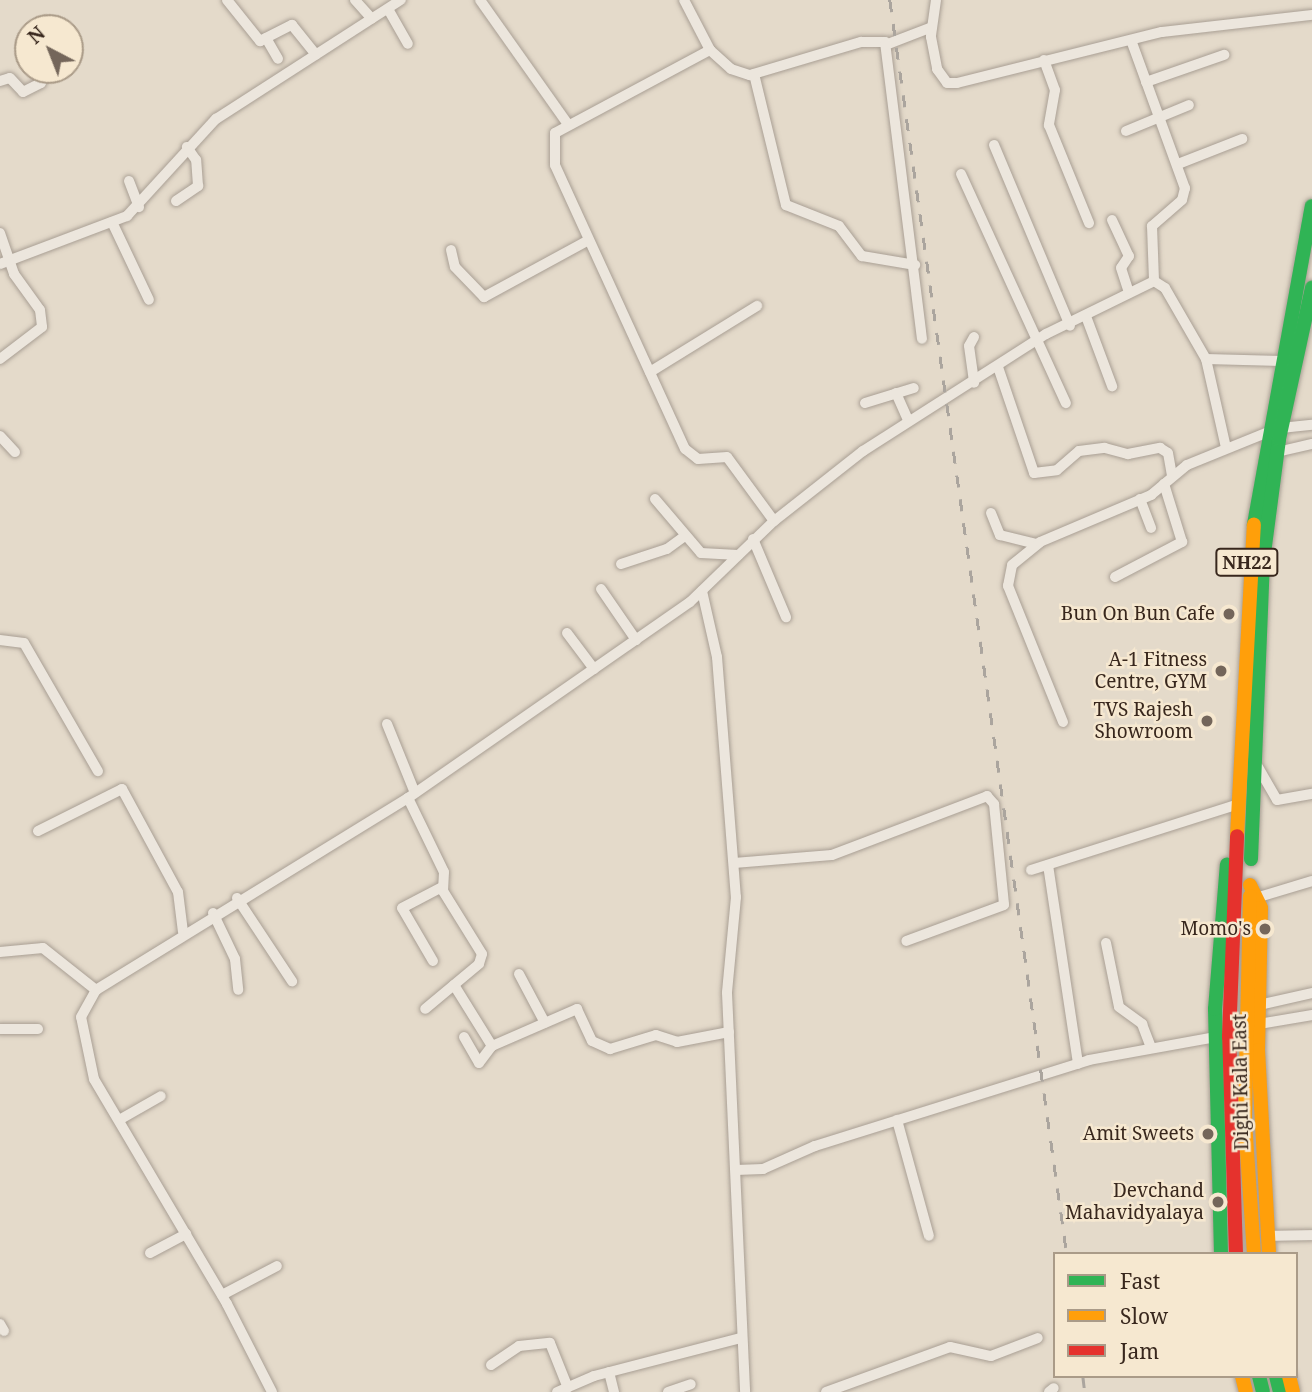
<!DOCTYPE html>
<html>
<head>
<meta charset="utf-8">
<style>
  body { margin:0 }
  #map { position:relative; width:1312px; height:1392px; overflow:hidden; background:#e4daca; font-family:"Noto Serif",serif }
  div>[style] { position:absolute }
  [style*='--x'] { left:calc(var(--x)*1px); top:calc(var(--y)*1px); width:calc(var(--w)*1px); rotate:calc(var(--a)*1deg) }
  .roads { filter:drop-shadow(0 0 2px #a99f94) drop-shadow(0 0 2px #a99f94) }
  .street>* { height:10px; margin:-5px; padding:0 5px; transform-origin:5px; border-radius:5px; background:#ece6dd }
  .fast>* { height:14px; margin:-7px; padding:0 7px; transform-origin:7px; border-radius:7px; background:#30b455 }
  .slow>* { height:14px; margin:-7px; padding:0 7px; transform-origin:7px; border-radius:7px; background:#ff9f0a }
  .jam>* { height:14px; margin:-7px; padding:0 7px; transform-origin:7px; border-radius:7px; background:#e5322d }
  .rail>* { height:2.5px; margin-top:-1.25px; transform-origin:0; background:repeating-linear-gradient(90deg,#aba59e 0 12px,transparent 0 24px) }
  .dots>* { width:19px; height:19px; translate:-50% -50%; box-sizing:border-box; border:4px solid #f6e8d0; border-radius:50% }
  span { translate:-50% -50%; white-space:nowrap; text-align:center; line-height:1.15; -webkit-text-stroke:5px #f6e8d0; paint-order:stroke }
  .shield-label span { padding:2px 5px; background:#f6e8d0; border:2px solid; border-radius:5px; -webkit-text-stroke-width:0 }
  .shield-label { font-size:18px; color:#38271d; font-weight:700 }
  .poi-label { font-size:19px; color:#38271d }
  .right { translate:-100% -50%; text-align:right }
  .street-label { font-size:19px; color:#38271d }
  .legend { position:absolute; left:1053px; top:1252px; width:245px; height:126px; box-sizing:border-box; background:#f6e8d0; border:2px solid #aa9b88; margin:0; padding:9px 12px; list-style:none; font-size:21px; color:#38271d }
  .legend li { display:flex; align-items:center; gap:14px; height:35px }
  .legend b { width:35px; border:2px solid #aa9b88 }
  .north { position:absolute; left:14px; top:14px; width:70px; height:70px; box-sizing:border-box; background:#f6e8d0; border:2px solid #aa9b88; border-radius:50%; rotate:318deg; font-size:19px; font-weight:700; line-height:28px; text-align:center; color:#38271d }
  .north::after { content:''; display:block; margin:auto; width:24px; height:32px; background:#74665a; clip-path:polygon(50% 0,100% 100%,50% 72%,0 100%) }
</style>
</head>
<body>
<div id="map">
  <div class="roads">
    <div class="street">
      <div style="--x:227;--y:0;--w:53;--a:51.2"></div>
      <div style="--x:260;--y:41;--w:36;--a:-27"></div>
      <div style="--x:292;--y:25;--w:38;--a:51"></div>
      <div style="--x:355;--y:0;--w:25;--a:48"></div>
      <div style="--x:480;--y:0;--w:151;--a:54.7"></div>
      <div style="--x:684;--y:0;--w:56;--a:62.5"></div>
      <div style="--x:936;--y:0;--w:37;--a:98"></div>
      <div style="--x:931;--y:37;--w:33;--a:79"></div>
      <div style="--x:937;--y:69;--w:17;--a:54"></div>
      <div style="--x:947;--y:83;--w:10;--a:0"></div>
      <div style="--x:957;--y:83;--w:211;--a:-14"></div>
      <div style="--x:1162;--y:32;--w:151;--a:-6.5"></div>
      <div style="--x:388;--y:9;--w:40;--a:60.3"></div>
      <div style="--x:266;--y:38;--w:24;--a:60"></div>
      <div style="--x:1131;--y:40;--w:158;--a:70"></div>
      <div style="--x:1185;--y:188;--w:12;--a:104"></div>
      <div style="--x:1182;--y:200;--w:40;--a:139"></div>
      <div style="--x:1152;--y:226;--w:55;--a:87.9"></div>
      <div style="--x:888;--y:44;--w:47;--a:-21.1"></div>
      <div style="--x:1044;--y:60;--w:32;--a:70"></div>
      <div style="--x:1055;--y:90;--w:36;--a:100"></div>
      <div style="--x:1049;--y:125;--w:106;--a:67.8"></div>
      <div style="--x:754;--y:74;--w:135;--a:76.3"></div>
      <div style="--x:786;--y:205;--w:57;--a:21.6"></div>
      <div style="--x:839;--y:226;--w:38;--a:53"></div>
      <div style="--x:862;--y:256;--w:54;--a:9.6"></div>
      <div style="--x:0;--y:81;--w:10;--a:-17"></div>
      <div style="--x:10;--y:78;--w:19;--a:47"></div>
      <div style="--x:23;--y:92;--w:20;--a:-27"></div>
      <div style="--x:41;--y:83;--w:14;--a:-111"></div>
      <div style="--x:1146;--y:82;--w:83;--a:-19.1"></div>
      <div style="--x:1126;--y:131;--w:68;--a:-22.4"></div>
      <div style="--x:994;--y:145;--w:196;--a:67.2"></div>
      <div style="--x:1178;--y:164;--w:69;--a:-21.3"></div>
      <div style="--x:961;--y:174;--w:252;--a:65.4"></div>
      <div style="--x:129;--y:181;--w:28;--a:69"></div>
      <div style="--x:176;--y:201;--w:27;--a:-34"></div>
      <div style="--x:198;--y:186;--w:26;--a:-94"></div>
      <div style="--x:196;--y:160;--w:16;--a:-125"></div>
      <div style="--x:1112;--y:220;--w:40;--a:65"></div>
      <div style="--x:1129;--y:256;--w:14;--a:124"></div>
      <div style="--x:1121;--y:268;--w:26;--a:72"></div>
      <div style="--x:112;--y:222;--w:86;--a:64.6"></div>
      <div style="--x:0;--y:233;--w:43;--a:71.1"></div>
      <div style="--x:14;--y:274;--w:44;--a:54.2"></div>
      <div style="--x:40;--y:310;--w:17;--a:83"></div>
      <div style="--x:42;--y:327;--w:53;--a:142.7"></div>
      <div style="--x:451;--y:250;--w:17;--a:77"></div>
      <div style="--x:455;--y:267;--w:42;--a:46"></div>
      <div style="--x:484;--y:297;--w:119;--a:-28.5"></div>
      <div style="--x:0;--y:264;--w:136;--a:-20.7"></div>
      <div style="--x:127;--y:216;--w:132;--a:-47.5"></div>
      <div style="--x:216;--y:119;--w:220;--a:-32.8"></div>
      <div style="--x:1087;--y:319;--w:72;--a:69.5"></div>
      <div style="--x:974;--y:337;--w:10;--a:119"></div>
      <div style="--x:969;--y:346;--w:37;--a:82"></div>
      <div style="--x:1206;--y:359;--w:91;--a:77.3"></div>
      <div style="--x:998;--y:367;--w:112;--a:71.2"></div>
      <div style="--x:1034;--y:473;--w:23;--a:-7"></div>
      <div style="--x:1057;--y:470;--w:29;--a:-41"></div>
      <div style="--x:1079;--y:451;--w:26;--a:-7"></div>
      <div style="--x:1105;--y:448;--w:24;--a:15"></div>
      <div style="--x:1128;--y:454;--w:33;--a:-11"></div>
      <div style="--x:1160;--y:448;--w:9;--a:32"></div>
      <div style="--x:1168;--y:453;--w:23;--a:80"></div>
      <div style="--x:650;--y:372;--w:126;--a:-31.7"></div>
      <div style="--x:896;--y:393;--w:30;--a:66"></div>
      <div style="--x:865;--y:403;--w:51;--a:-17"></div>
      <div style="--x:1281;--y:428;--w:31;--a:-6"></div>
      <div style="--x:0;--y:436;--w:22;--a:47"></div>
      <div style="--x:1277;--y:452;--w:36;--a:-13"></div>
      <div style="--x:655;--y:499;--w:71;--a:49.6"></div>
      <div style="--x:701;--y:553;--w:37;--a:3"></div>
      <div style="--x:1140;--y:499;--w:31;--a:69"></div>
      <div style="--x:991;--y:513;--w:24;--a:68"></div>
      <div style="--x:1000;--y:535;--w:38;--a:14"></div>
      <div style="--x:774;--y:521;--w:79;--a:-126.3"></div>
      <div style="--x:727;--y:457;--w:29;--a:176"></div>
      <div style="--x:698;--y:459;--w:16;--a:-142"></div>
      <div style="--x:685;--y:449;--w:312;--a:-114.6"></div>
      <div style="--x:555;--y:165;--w:32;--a:-90"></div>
      <div style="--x:555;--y:133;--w:176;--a:-28.2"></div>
      <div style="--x:710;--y:50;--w:28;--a:42"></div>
      <div style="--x:731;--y:69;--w:20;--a:18"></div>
      <div style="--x:750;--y:75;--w:116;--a:-16.6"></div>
      <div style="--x:861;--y:42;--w:24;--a:0"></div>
      <div style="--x:885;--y:42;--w:299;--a:82.9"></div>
      <div style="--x:753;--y:539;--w:85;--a:67.1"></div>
      <div style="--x:621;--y:564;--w:48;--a:-18.1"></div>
      <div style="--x:667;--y:549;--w:22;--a:-36"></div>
      <div style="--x:1115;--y:577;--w:76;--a:-27.6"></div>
      <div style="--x:1182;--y:542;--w:61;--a:-107.2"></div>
      <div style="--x:601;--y:589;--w:62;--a:55.5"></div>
      <div style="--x:702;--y:591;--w:68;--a:77.2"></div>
      <div style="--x:717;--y:657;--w:241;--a:85.5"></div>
      <div style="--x:736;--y:897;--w:96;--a:95.4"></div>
      <div style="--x:727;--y:993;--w:399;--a:87.4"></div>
      <div style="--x:567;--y:633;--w:45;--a:53.1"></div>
      <div style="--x:0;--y:640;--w:24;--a:7"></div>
      <div style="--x:24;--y:643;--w:148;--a:60"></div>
      <div style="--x:1063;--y:722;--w:147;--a:-112"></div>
      <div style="--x:1008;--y:586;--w:21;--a:-79"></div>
      <div style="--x:1012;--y:565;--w:36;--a:-39"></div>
      <div style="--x:1040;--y:542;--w:121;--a:-22.9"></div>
      <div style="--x:1151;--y:495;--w:47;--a:-39.8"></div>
      <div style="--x:1187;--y:465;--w:85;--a:-22.1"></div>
      <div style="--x:387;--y:724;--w:74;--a:67.9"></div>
      <div style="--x:1258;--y:767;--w:38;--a:60"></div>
      <div style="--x:1277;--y:800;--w:36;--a:-10"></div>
      <div style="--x:408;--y:798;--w:82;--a:64.1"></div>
      <div style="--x:444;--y:872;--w:19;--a:93"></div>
      <div style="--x:443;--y:891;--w:74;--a:58.2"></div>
      <div style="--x:482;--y:954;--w:10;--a:107"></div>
      <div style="--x:479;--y:964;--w:70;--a:140.2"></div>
      <div style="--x:38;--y:831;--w:94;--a:-26.6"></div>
      <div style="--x:122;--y:789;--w:117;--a:61.5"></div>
      <div style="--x:178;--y:892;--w:40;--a:82.9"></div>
      <div style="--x:734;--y:863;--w:98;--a:-4.7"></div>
      <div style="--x:832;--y:855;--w:166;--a:-20.8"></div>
      <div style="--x:987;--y:796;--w:11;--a:49"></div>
      <div style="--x:994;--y:804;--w:101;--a:84.3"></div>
      <div style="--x:1004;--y:905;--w:104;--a:159.8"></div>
      <div style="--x:1048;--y:865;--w:201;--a:81.4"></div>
      <div style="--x:1031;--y:870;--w:218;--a:-17.6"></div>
      <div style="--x:1259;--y:897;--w:55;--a:-16.8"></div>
      <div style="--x:237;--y:898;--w:100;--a:56.5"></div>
      <div style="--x:213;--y:913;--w:51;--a:64.4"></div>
      <div style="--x:235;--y:959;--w:31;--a:84"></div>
      <div style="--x:1106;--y:943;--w:65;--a:78.5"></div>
      <div style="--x:1119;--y:1007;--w:29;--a:36"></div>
      <div style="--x:1142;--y:1024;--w:25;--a:69"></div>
      <div style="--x:0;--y:952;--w:43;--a:-5.3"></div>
      <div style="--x:43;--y:948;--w:68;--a:38.4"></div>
      <div style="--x:433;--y:961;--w:61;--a:-120.3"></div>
      <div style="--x:402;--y:908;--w:45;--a:-27.7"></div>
      <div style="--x:519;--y:974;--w:55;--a:62"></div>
      <div style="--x:454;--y:985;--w:72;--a:58.1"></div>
      <div style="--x:492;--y:1046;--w:93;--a:-23.5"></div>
      <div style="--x:577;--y:1009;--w:35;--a:65"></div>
      <div style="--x:592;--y:1041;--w:20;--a:24"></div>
      <div style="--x:610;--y:1049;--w:48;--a:-16.9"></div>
      <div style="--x:656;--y:1035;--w:22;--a:18"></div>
      <div style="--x:677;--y:1042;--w:53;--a:-10.9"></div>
      <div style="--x:1259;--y:1005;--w:54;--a:-12.8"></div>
      <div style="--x:1259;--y:1024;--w:54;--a:-9.6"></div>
      <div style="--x:0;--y:1029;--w:38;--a:0"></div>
      <div style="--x:464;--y:1037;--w:30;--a:60"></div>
      <div style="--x:479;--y:1063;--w:21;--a:-53"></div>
      <div style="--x:119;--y:1120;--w:48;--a:-29.7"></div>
      <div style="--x:897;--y:1120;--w:120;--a:74.6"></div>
      <div style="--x:736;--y:1170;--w:27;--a:-2"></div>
      <div style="--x:763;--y:1169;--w:57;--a:-23.9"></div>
      <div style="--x:815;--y:1146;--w:287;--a:-17.4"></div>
      <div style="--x:1089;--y:1060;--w:128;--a:-10.3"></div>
      <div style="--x:1268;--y:1236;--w:44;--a:-1.3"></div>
      <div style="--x:150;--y:1253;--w:41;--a:-27.8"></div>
      <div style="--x:222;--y:1295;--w:62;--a:-27.8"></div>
      <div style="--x:0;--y:1324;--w:8;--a:60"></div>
      <div style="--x:491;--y:1365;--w:34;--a:-34"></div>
      <div style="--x:519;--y:1346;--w:31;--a:-6"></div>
      <div style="--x:550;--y:1343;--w:48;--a:68.2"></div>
      <div style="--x:609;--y:1372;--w:21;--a:76"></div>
      <div style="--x:272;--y:1392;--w:99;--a:-117.1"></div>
      <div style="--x:227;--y:1304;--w:261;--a:-120.6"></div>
      <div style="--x:94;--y:1079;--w:63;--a:-101.8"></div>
      <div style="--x:81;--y:1017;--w:31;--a:-61"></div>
      <div style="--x:96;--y:990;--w:366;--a:-31.6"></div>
      <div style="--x:408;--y:798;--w:343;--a:-34.8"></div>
      <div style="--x:690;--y:602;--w:117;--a:-44"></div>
      <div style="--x:774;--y:521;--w:113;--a:-38.2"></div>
      <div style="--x:863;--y:451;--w:217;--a:-32.6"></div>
      <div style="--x:1046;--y:334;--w:120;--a:-26.1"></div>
      <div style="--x:1154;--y:281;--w:13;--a:32"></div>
      <div style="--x:1165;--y:288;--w:82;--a:60"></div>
      <div style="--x:1206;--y:359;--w:75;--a:1.5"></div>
      <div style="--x:557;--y:1392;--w:40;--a:-23.4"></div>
      <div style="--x:594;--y:1376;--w:152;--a:-14.5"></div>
      <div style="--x:668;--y:1392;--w:24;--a:-19"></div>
      <div style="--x:826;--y:1392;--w:132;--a:-19.9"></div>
      <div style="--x:950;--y:1347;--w:42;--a:12.4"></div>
      <div style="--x:991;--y:1356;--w:50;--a:-21"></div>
      <div style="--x:1049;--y:1392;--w:6;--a:-39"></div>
    </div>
    <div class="fast">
      <div style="--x:1254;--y:524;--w:323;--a:-79.7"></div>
      <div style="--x:1251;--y:859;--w:298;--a:-87.7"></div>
      <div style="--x:1263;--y:561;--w:123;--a:-82.5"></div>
      <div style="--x:1279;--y:439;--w:155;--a:-77.7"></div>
      <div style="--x:1221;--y:1254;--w:245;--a:-91.4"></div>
      <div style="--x:1215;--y:1009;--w:145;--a:-85.3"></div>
      <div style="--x:1259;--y:1376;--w:16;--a:76"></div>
      <div style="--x:1276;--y:1376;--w:16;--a:76"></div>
    </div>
    <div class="slow">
      <div style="--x:1237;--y:836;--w:312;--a:-86.9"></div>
      <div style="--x:1250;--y:885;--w:25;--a:64"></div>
      <div style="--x:1261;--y:908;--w:142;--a:91.2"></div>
      <div style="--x:1258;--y:1050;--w:204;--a:86.9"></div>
      <div style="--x:1250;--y:896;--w:226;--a:91.3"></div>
      <div style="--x:1245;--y:1122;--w:132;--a:86.1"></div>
      <div style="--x:1242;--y:1376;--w:16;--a:76"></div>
      <div style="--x:1289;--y:1376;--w:16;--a:76"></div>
    </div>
    <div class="jam">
      <div style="--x:1236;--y:1254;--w:217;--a:-91.8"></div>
      <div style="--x:1229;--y:1037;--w:201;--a:-87.7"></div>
    </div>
  </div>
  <div class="rail">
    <div style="--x:890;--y:0;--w:1266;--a:81.97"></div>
    <div style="--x:1083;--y:1376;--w:16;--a:83"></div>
  </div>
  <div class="dots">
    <div style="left:1229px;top:614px;background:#74665a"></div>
    <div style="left:1221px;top:671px;background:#74665a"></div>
    <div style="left:1207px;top:721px;background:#74665a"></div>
    <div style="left:1265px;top:929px;background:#74665a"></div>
    <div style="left:1208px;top:1134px;background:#74665a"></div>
    <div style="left:1218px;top:1202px;background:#74665a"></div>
  </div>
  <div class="shield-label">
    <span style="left:1247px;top:562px">NH22</span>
  </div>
  <div class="poi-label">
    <span class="right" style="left:1215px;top:614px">Bun On Bun Cafe</span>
    <span class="right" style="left:1207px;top:671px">A-1 Fitness<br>Centre, GYM</span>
    <span class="right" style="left:1193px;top:721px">TVS Rajesh<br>Showroom</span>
    <span class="right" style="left:1251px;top:929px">Momo's</span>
    <span class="right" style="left:1194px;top:1134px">Amit Sweets</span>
    <span class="right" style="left:1204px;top:1202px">Devchand<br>Mahavidyalaya</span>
  </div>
  <div class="street-label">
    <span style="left:1241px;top:1082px;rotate:-91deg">Dighi Kala East</span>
  </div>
  <ul class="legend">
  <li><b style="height:9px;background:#30b455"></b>Fast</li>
  <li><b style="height:9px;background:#ff9f0a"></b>Slow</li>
  <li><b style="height:9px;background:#e5322d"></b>Jam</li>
  </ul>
  <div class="north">N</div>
</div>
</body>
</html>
